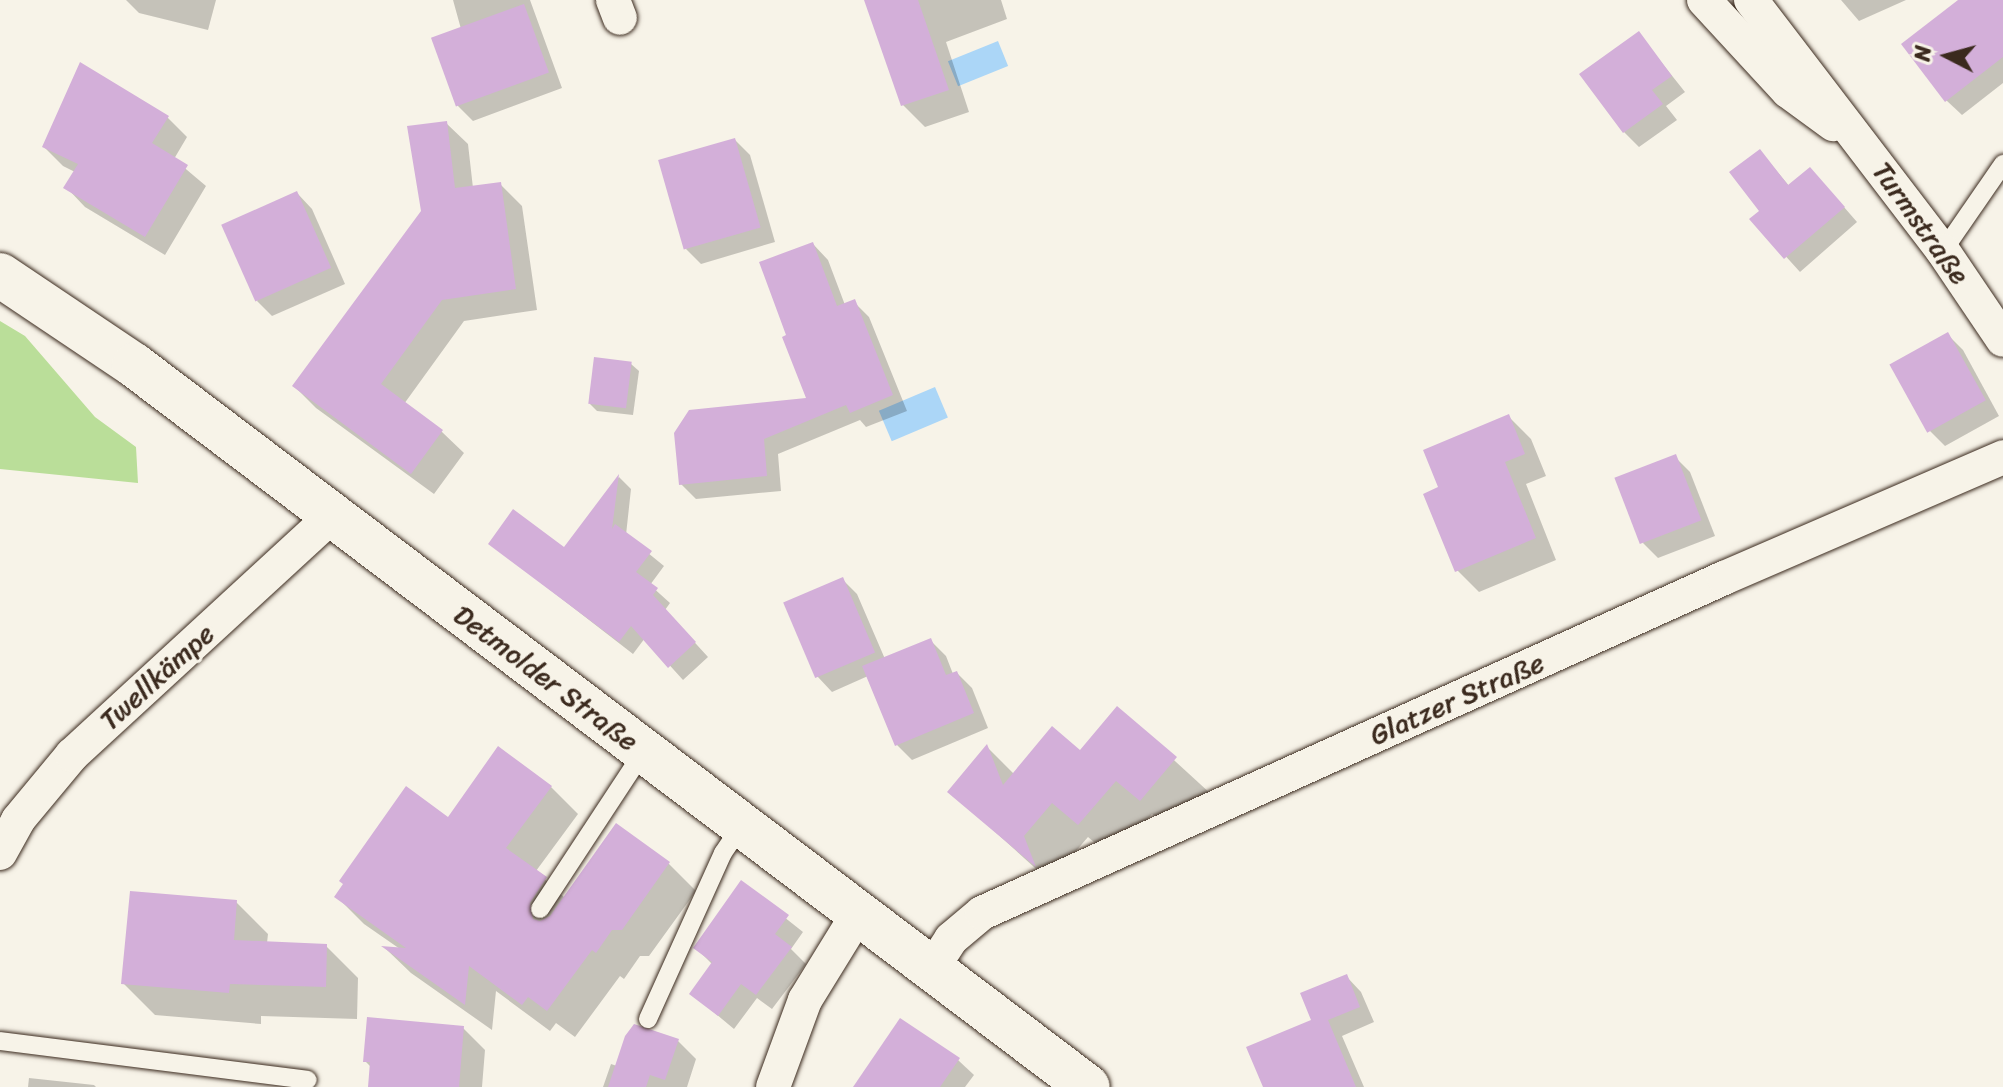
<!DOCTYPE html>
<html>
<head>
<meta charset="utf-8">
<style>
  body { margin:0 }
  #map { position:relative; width:2003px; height:1087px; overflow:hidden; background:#f7f3e8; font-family:Sriracha,sans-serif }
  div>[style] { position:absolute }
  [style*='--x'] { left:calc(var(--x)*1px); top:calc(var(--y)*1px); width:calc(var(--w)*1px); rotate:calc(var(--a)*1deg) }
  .green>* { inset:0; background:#bade99 }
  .water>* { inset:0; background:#abd6f7; transform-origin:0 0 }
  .shadow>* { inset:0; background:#0003 }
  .building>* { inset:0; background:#d3afd9; transform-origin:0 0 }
  .roads { filter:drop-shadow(0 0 2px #3b2a1e) drop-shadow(0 0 2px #3b2a1e) }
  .lane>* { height:18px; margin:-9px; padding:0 9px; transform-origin:9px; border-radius:9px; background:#f7f3e8 }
  .street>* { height:34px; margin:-17px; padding:0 17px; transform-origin:17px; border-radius:17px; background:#f7f3e8 }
  .secondary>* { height:44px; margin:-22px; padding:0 22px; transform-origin:22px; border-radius:22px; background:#f7f3e8 }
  span { translate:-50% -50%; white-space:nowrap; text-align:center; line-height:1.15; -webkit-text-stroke:6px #f7f3e8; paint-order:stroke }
  .street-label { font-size:28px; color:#3b2a1e }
  .north { position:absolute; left:1907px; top:16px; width:80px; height:80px; -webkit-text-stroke:6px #f7f3e8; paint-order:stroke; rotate:276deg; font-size:22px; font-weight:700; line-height:32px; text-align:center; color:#3b2a1e }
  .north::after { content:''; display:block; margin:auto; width:28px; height:36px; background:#3b2a1e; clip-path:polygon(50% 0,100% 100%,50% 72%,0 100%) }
</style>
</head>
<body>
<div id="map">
  <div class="green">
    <div style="clip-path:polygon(0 321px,25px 336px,95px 417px,136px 447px,138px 483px,0 469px)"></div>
  </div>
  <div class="water">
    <div style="left:998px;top:41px;width:27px;height:54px;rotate:68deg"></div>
    <div style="left:935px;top:387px;width:33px;height:61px;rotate:67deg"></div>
  </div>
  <div class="shadow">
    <div style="clip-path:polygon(126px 0,216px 0,208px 30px,139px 13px)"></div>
    <div style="clip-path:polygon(453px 0,530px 0,562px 88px,473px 121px,458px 106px,461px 29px)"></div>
    <div style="clip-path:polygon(866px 0,1001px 0,1007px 19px,946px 42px,969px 112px,925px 127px,903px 105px)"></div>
    <div style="clip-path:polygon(1841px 0,1906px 0,1859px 21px)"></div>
    <div style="clip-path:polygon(1961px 0,2003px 0,2003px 83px,1962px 115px,1946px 100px)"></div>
    <div style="clip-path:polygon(1638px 33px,1685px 92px,1666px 106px,1677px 120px,1639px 147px,1624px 132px)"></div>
    <div style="clip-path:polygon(167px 117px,187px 137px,174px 159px,206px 186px,165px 255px,85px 207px,66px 187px,75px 172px,63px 166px,44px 147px)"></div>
    <div style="clip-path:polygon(446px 123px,468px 144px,473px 188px,500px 184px,522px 206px,537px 310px,464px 321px,404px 404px,442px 432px,464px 453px,434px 494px,316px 408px,294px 386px,423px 212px)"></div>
    <div style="clip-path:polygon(735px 140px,750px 155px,775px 242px,701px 264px,686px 249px)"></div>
    <div style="clip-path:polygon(1760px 151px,1790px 187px,1823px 183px,1857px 222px,1800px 272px,1752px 219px,1761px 211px)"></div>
    <div style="clip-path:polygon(297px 193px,312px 209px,345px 284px,272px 316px,257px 301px)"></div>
    <div style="clip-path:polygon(813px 244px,828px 260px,845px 305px,854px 302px,869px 317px,907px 411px,866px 427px,860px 420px,778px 454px,781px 491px,696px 499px,681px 484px,809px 400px,789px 336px)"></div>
    <div style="clip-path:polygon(1948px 335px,1963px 350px,1999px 416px,1945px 446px,1930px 431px)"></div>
    <div style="clip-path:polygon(631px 364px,639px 371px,633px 415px,597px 411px,590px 404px)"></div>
    <div style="clip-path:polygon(1509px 417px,1531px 439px,1546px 476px,1526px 484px,1556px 560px,1479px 592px,1457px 570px)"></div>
    <div style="clip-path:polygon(1675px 457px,1690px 472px,1715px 536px,1658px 558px,1643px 543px)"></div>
    <div style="clip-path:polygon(619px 477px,631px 489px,626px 535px,664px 566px,650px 585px,670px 603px,665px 610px,708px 657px,683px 680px,645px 638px,633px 654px,491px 544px,564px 550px)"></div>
    <div style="clip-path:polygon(842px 579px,857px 594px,885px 659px,931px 641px,946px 656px,953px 674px,957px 673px,972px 688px,988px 728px,912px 760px,896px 744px,868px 676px,832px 692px,817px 676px,785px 603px)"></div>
    <div style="clip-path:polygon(1117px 708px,1211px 794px,1176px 835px,1152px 814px,1114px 859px,1088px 837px,1058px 872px,1067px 897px,950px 791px,987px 747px,1014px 774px,1080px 753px)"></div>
    <div style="clip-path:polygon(551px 787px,578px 814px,536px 871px,565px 898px,616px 826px,669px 864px,696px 891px,649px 956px,640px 956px,624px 979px,620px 976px,575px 1037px,556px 1023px,550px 1031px,496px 991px,492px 1030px,411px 973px,386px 949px,400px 949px,364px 924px,337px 897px,449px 819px)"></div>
    <div style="clip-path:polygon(741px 883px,803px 932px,791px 949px,806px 964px,772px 1009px,757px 998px,734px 1029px,692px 994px,713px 965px,696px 948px)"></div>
    <div style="clip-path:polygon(236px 902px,268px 934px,267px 943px,326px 946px,358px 978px,357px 1019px,261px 1016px,261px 1024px,155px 1015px,123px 983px)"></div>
    <div style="clip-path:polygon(1346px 976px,1361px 992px,1374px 1022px,1342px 1036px,1364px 1087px,1265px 1087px)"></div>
    <div style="clip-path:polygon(463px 1028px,485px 1050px,482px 1087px,371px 1087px,372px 1068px,365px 1061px)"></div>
    <div style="clip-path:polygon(678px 1041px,696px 1059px,687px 1087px,603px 1087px,611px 1064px,617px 1066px)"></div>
    <div style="clip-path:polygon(958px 1060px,974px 1075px,965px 1087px,866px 1087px)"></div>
    <div style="clip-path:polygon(29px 1078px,94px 1085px,96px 1087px,28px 1087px)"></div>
  </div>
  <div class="building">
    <div style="clip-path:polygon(864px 0,918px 0,949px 90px,901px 106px)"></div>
    <div style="clip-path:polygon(1958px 0,2003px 0,2003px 57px,1945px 102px,1901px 44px)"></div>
    <div style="left:524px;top:4px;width:73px;height:99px;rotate:70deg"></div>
    <div style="clip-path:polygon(1639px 31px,1672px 76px,1652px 90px,1663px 104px,1623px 133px,1579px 74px)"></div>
    <div style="clip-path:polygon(80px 62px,169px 116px,152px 143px,188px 165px,145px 237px,63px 188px,78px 164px,42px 147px)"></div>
    <div style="clip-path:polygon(447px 121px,455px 188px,501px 182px,516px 289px,442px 300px,381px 384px,443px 430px,411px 474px,292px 386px,421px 211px,407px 126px)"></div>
    <div style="left:735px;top:138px;width:93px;height:80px;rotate:74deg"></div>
    <div style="clip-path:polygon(1760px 149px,1788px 185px,1810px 167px,1845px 207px,1784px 259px,1749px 219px,1759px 211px,1729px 172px)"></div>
    <div style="left:297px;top:191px;width:84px;height:83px;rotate:66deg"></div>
    <div style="clip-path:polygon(813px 242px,837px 306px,855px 299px,893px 395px,850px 413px,846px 405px,764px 439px,767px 476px,679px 485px,674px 433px,689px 410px,806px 398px,782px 337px,786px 335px,759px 262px)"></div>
    <div style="left:1948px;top:332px;width:78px;height:67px;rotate:61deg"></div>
    <div style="left:594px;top:357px;width:38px;height:47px;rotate:7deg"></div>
    <div style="clip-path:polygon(1509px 414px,1525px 454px,1505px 462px,1536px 538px,1455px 572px,1423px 494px,1438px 487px,1423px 450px)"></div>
    <div style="left:1676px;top:454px;width:71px;height:66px;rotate:69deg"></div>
    <div style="clip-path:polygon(619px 474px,612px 529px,615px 524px,652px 551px,636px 572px,658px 588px,653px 595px,696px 642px,668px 668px,631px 626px,619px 642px,488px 544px,513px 509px,564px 547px)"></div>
    <div style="left:843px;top:577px;width:82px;height:65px;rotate:67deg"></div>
    <div style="clip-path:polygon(931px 638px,946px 675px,957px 671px,974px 713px,895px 746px,862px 666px)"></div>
    <div style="clip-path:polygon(1117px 706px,1177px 757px,1140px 801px,1116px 781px,1078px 825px,1052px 803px,1024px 836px,1036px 867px,947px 792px,987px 744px,1003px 785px,1052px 726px,1080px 750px)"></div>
    <div style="clip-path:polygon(498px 746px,552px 786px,506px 848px,547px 877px,530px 903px,533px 919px,540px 921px,550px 916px,616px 823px,670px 862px,622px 930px,612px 930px,596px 953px,592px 950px,547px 1011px,528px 997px,522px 1005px,469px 966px,465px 1005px,381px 946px,406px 948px,334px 897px,343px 884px,339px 881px,406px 786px,448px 817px)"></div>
    <div style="clip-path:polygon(741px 880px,789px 915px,775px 934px,792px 947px,756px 995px,741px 984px,718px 1016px,689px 994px,712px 962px,693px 948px)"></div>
    <div style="clip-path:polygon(130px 891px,237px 900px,234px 940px,327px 944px,326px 987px,230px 984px,229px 993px,121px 984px)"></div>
    <div style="clip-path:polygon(1347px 974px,1360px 1007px,1328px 1020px,1356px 1087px,1263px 1087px,1246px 1047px,1311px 1020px,1300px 993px)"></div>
    <div style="clip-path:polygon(367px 1017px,464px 1026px,459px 1087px,368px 1087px,370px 1062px,363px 1062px)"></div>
    <div style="clip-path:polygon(900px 1018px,960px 1058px,940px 1087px,853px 1087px)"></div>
    <div style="clip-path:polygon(634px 1024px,679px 1039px,665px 1080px,650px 1075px,646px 1087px,608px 1087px,625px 1036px)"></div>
  </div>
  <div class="roads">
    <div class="lane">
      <div style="--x:1943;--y:251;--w:106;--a:-55.4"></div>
      <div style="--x:540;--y:909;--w:188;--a:-56.7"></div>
      <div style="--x:648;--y:1019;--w:182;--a:-65.7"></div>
      <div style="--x:723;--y:853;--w:32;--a:-56"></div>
      <div style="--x:0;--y:1041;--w:310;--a:7.2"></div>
    </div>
    <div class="street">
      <div style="--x:613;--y:0;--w:19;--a:69"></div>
      <div style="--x:1704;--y:0;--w:124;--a:47.3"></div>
      <div style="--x:1788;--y:91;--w:56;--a:36.3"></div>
      <div style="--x:1751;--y:0;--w:316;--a:52.6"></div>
      <div style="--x:1943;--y:251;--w:107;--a:56"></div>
      <div style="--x:0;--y:853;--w:38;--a:-61"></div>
      <div style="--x:18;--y:820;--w:85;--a:-50.3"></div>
      <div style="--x:72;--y:755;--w:353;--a:-42.6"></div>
      <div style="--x:931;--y:970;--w:37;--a:-57"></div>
      <div style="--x:951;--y:939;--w:40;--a:-40"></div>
      <div style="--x:982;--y:913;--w:814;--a:-24.3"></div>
      <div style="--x:1724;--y:578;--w:304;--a:-23.4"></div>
      <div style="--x:773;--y:1087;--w:93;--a:-69.8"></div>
      <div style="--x:805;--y:1000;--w:101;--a:-58.4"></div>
    </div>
    <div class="secondary">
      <div style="--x:0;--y:275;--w:161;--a:33.9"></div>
      <div style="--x:134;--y:365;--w:1196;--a:37.12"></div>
    </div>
  </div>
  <div class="street-label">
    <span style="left:1921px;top:223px;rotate:54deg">Turmstraße</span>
    <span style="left:157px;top:677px;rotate:-42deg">Twellkämpe</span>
    <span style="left:546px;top:678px;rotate:37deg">Detmolder Straße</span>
    <span style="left:1457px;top:699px;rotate:-24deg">Glatzer Straße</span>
  </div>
  <div class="north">N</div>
</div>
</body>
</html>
